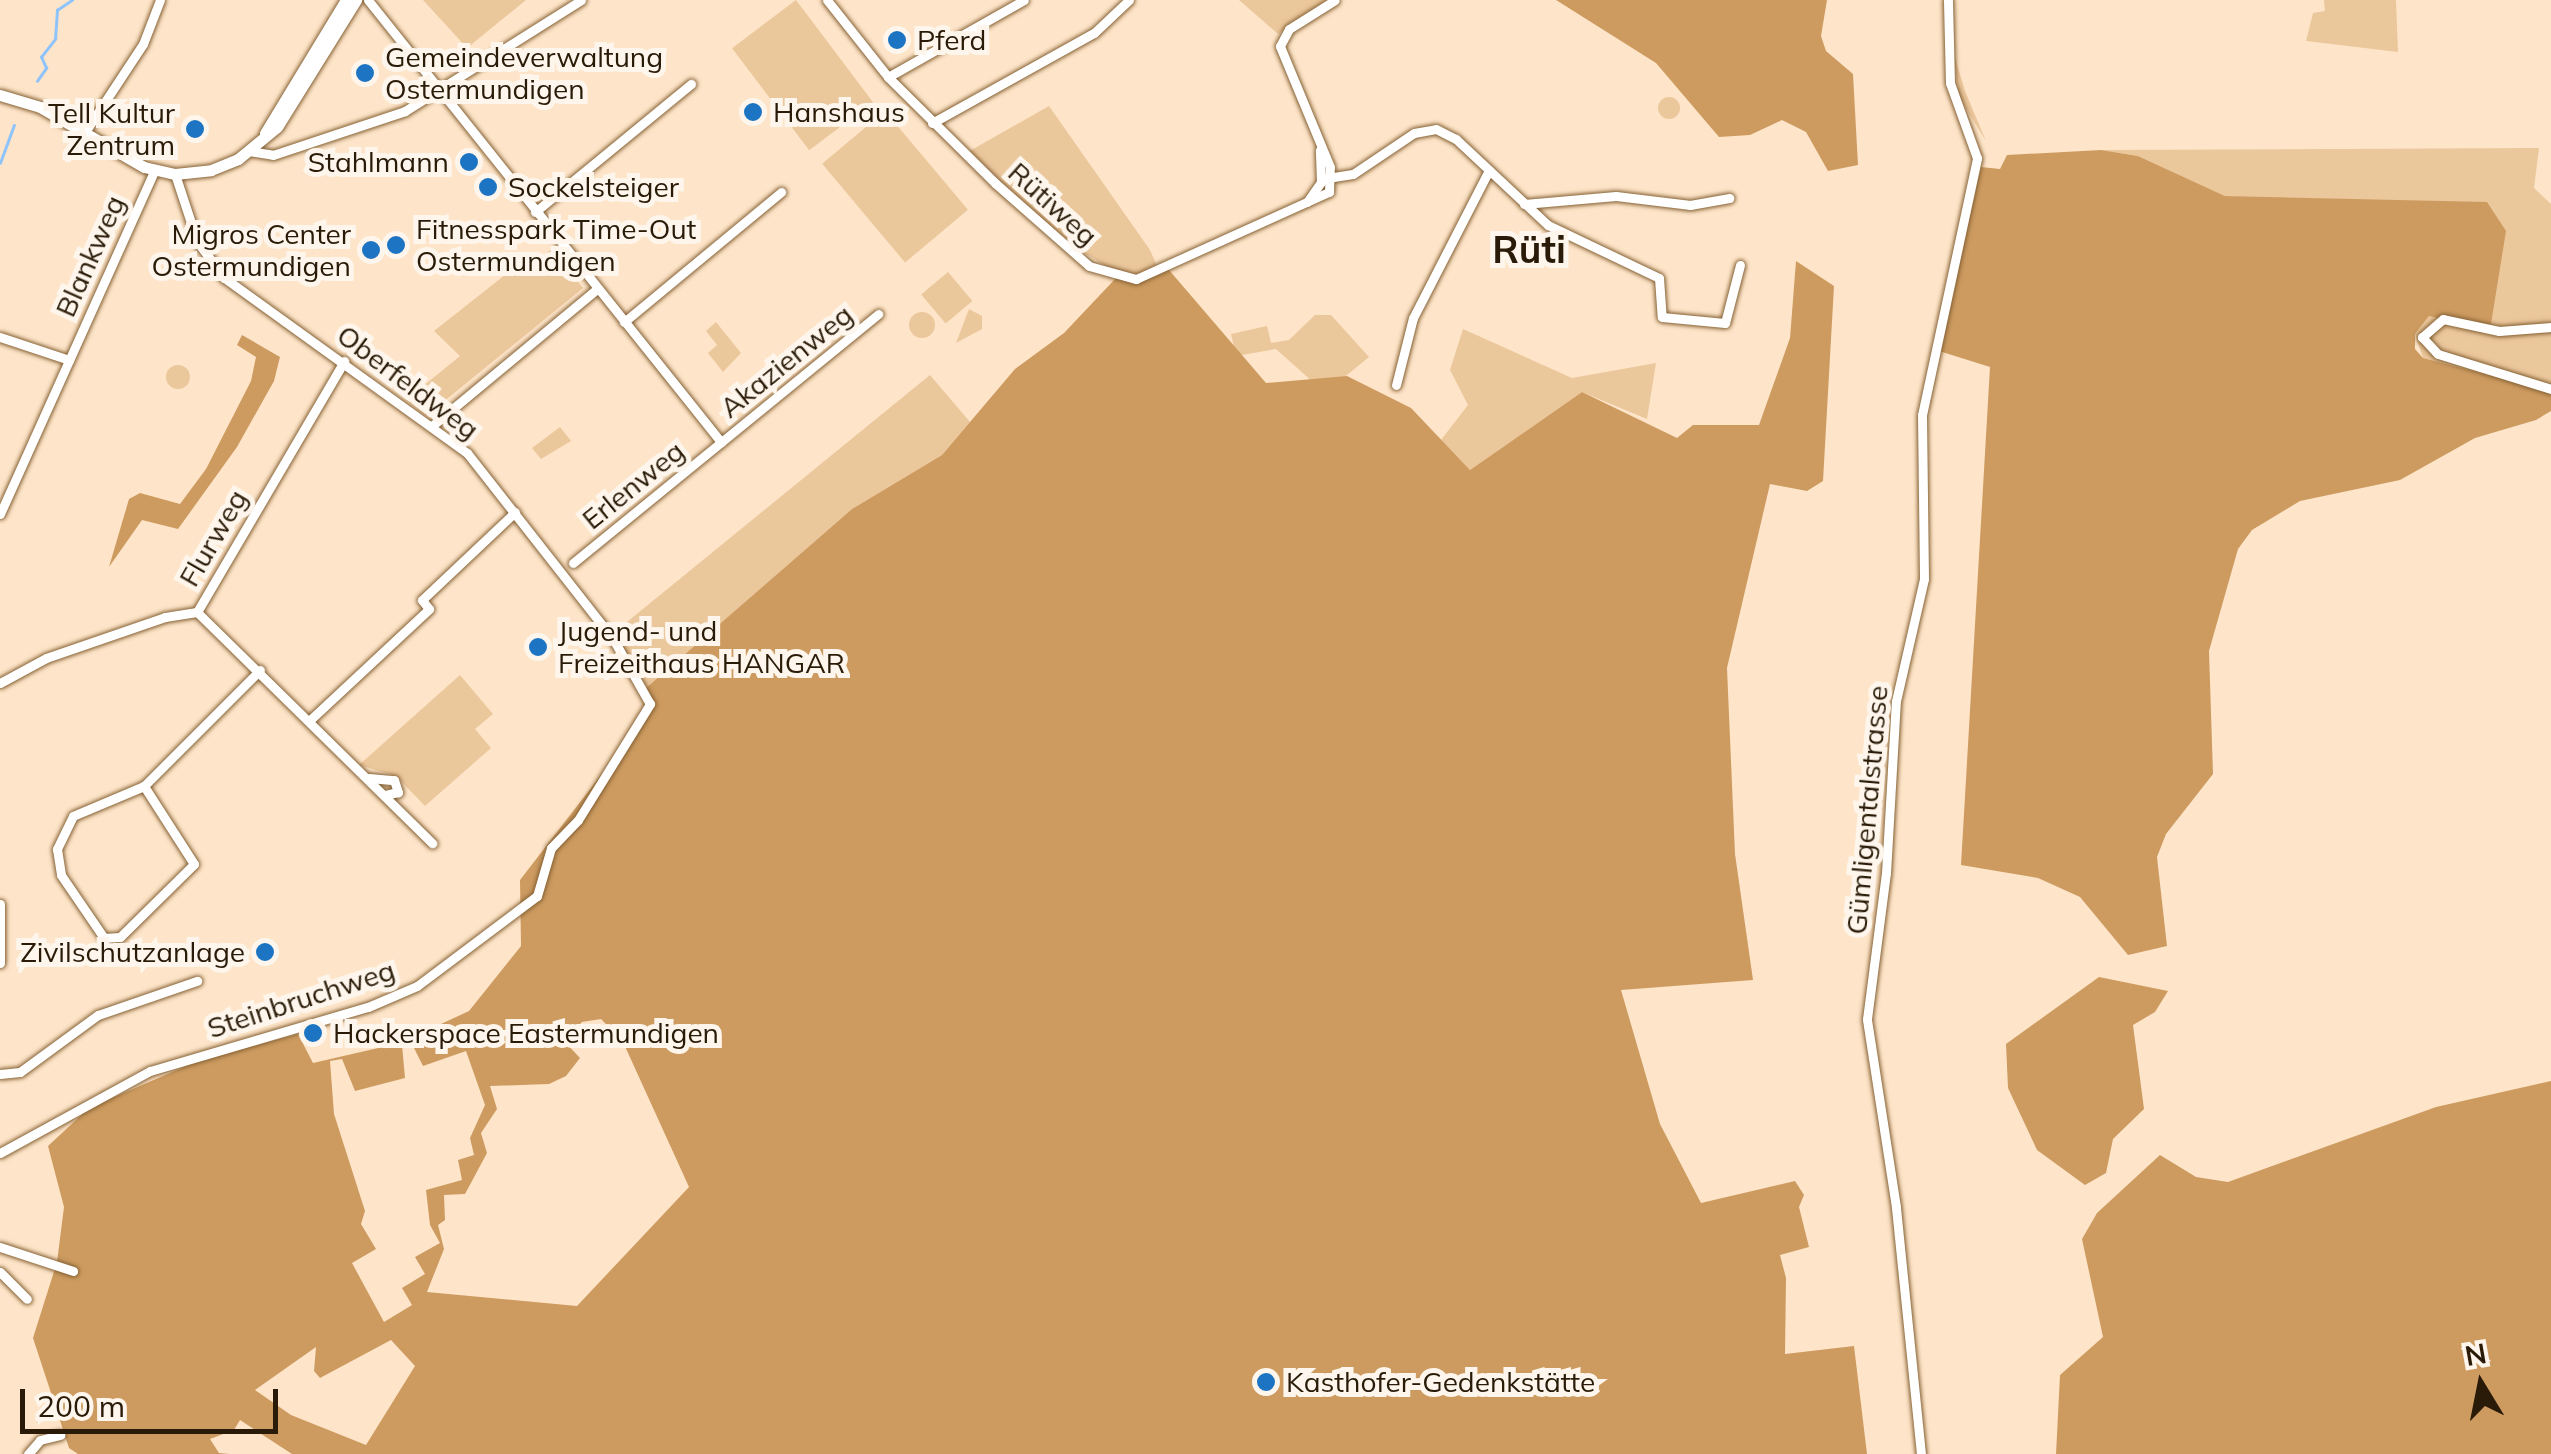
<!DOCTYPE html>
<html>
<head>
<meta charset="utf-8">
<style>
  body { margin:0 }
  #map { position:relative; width:2551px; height:1454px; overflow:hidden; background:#fee5c9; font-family:Mulish,sans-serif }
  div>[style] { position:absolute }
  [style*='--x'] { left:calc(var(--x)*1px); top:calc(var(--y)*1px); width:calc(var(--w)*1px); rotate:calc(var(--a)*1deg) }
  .green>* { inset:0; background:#ebc79c; transform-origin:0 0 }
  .round { border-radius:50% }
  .forest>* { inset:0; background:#cd9b60 }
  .stream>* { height:2.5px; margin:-1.25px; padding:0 1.25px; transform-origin:1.25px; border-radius:1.25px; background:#8ec3fb }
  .roads { filter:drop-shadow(0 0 2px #856134) drop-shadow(0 0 2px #856134) }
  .minor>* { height:9px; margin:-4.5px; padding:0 4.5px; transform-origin:4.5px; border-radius:4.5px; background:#fff }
  .secondary>* { height:11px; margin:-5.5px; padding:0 5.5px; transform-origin:5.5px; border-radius:5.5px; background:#fff }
  .dots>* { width:28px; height:28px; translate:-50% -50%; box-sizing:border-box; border:5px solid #fef6ec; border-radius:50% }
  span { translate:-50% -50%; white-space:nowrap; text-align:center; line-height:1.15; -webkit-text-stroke:10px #fef6ec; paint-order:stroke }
  .poi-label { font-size:28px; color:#2a1b08 }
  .left { translate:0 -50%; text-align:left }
  .right { translate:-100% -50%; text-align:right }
  .street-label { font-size:28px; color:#2a1b08 }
  .district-label { font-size:38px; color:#2a1b08; font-weight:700 }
  .north { position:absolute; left:2431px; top:1334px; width:100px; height:100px; -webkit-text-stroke:8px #fef6ec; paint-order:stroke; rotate:350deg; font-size:28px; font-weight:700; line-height:40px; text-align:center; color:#2a1b08 }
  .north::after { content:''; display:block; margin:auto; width:35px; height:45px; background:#2a1b08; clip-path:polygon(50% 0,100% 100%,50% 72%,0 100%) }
  .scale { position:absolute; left:20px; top:1389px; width:258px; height:45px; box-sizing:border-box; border:5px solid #2a1b08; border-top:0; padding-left:12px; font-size:30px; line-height:35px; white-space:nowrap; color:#2a1b08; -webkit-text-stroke:8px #fef6ec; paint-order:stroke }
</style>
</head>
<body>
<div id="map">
  <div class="green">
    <div style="clip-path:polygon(423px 0,526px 0,467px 48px)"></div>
    <div style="left:796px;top:0;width:128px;height:80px;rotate:53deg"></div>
    <div style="clip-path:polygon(1239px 0,1327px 0,1278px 34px)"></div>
    <div style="clip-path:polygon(2324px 0,2396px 0,2398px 52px,2306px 41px,2313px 13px,2325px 11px)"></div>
    <div style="clip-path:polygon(1953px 51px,1965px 91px,1986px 141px,1959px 97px)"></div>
    <div class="round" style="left:1658px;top:97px;width:22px;height:22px"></div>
    <div style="clip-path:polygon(1049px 106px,1150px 250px,1157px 266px,1127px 279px,1060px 238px,968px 152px)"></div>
    <div style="left:885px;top:111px;width:129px;height:82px;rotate:50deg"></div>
    <div style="clip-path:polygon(2539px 148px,2534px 188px,2551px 204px,2551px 391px,2423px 358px,2415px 334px,2429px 316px,2455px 318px,2280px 200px,2225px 196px,2138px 156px,2101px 150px)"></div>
    <div style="clip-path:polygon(552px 249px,583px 288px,426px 416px,406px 400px,460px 356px,434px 331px,519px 264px,523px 270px)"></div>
    <div style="left:948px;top:272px;width:38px;height:35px;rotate:50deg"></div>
    <div style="clip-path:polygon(969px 309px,982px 316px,982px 329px,956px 343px)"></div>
    <div class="round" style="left:909px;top:312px;width:26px;height:26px"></div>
    <div style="clip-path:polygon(1315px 315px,1331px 315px,1369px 357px,1331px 388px,1314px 383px,1276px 349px,1236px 356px,1231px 334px,1267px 326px,1271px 343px,1289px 340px)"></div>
    <div style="clip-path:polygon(716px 322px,741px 353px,723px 372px,708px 353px,717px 345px,706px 331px)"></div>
    <div style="clip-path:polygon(1463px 329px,1572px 378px,1656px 363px,1647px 419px,1582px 392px,1470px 470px,1441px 440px,1468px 405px,1450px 370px)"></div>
    <div class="round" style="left:166px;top:365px;width:24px;height:24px"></div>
    <div style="clip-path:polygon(930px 375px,970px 422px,942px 455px,852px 509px,646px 688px,611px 635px)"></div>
    <div style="clip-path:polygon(560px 427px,571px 441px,541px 459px,532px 448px)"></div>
    <div style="clip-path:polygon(460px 675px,493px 714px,475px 729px,491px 748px,425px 806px,396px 776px,359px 765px)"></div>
  </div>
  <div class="forest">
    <div style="clip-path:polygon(1556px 0,1827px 0,1821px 36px,1826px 51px,1853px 74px,1858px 165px,1828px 171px,1806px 132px,1782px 120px,1750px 135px,1719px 137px,1656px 63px)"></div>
    <div style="clip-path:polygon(2101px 150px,2138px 156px,2225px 196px,2487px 202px,2506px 231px,2490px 330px,2429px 316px,2415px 334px,2415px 349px,2423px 358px,2551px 391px,2551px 411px,2536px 420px,2475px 438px,2400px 480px,2300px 501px,2252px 530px,2238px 549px,2209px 651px,2213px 774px,2166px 834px,2157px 857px,2167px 946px,2128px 955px,2080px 897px,2038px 878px,1961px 865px,1990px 367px,1939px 351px,1981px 167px,2000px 169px,2007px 155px)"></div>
    <div style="clip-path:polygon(evenodd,1796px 261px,1834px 286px,1823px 481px,1807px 491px,1770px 484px,1727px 668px,1735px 854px,1753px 980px,1621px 990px,1660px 1124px,1701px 1203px,1795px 1181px,1804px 1195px,1799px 1207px,1809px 1247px,1780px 1255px,1786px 1278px,1785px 1354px,1854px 1346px,1867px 1454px,292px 1454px,240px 1420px,234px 1430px,210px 1439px,219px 1453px,230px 1454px,78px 1454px,69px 1448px,33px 1338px,57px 1262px,64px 1207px,48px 1146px,89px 1108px,200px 1060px,298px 1034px,313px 1063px,400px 1043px,469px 1011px,521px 946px,520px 880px,645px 718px,646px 688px,852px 509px,942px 455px,1015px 369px,1064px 333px,1116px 278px,1169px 270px,1266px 383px,1347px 376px,1411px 408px,1470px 470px,1582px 392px,1677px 438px,1693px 425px,1759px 425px,1790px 338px,1796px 261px,601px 1019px,623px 1042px,689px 1187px,577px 1306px,427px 1292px,444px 1249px,438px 1225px,445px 1220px,444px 1195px,465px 1194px,487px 1153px,481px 1133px,497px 1109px,490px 1086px,549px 1084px,566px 1076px,580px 1058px,564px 1041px,582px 1022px,601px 1019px,1796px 261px,411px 1042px,423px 1066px,466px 1051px,485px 1105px,470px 1138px,474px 1155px,458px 1160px,462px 1180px,426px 1190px,430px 1225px,440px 1243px,415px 1257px,425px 1274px,402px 1288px,412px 1305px,384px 1322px,352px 1263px,376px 1249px,361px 1224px,365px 1211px,334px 1114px,330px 1061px,342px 1059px,355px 1091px,405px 1078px,402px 1045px,411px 1042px,1796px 261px,391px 1340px,415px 1366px,366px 1445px,291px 1415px,255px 1390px,316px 1347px,314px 1371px,320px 1378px,391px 1340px)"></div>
    <div style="clip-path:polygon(242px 335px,280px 357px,274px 381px,237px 447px,178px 529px,142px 520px,109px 567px,129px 499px,140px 493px,180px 504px,206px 469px,251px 381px,256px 357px,237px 345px)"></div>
    <div style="clip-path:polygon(2099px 977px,2168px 991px,2155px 1012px,2133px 1025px,2144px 1109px,2113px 1139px,2106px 1173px,2085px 1185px,2037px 1150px,2008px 1088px,2006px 1044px)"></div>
    <div style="clip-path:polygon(2551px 1081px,2551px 1454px,2056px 1454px,2060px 1375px,2103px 1337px,2082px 1239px,2097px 1213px,2160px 1155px,2196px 1177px,2228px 1182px,2436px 1107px)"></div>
  </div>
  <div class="stream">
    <div style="--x:37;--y:81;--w:16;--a:-55"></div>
    <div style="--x:46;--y:68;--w:12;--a:-114"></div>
    <div style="--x:41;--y:57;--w:23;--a:-52"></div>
    <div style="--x:55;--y:39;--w:29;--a:-86"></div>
    <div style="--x:57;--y:10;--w:18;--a:-34"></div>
    <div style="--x:0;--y:163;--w:40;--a:-69.8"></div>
  </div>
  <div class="roads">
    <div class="minor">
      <div style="--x:368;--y:0;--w:566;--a:51.39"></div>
      <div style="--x:827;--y:0;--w:98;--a:51.6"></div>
      <div style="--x:888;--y:77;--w:151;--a:44.7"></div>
      <div style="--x:995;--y:183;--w:125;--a:41.4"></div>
      <div style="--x:1089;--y:266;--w:49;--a:15.5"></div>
      <div style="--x:1136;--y:279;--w:212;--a:-24.3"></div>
      <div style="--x:1329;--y:192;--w:25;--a:-88"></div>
      <div style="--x:1330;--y:167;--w:131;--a:-112.5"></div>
      <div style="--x:1280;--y:46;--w:19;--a:-62"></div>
      <div style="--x:1289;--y:29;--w:54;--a:-32.2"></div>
      <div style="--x:888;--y:77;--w:156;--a:-29.5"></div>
      <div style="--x:932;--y:123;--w:185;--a:-29.1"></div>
      <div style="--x:1094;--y:33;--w:48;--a:-43.3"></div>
      <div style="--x:85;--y:132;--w:105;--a:-56.6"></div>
      <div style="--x:143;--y:44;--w:47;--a:-68.9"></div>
      <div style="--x:249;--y:151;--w:24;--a:9"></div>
      <div style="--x:273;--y:155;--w:139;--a:-18.4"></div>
      <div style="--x:405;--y:111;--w:208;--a:-32.2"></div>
      <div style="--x:1321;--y:179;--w:32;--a:-9"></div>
      <div style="--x:1353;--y:174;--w:73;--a:-33.9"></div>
      <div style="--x:1414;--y:133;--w:22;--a:-10"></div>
      <div style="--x:1436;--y:129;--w:22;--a:27"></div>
      <div style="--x:1456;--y:139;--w:126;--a:43.1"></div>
      <div style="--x:1548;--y:225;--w:123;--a:25.5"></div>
      <div style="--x:1659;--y:278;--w:39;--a:86"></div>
      <div style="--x:1662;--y:317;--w:63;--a:5.4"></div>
      <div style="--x:1725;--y:323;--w:60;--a:-75.5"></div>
      <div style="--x:1307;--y:202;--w:24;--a:-55"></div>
      <div style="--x:1321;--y:182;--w:32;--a:-92"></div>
      <div style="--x:1524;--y:204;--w:92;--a:-5"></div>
      <div style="--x:1616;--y:196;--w:75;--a:6.9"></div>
      <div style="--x:1690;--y:205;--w:40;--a:-10"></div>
      <div style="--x:535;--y:212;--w:202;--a:-39.4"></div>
      <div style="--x:624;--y:322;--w:204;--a:-39.6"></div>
      <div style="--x:2551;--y:327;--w:52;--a:175.6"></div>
      <div style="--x:2499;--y:331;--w:57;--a:-167.9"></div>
      <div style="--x:2443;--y:319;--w:28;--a:139"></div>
      <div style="--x:2422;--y:337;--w:23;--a:47"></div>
      <div style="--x:2438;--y:354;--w:118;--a:17.2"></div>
      <div style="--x:0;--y:337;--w:73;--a:18.4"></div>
      <div style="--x:1396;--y:385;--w:69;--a:-75.8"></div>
      <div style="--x:1413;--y:318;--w:166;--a:-62.8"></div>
      <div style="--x:433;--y:425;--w:213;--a:-39.7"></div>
      <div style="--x:0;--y:514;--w:376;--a:-65.8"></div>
      <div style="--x:573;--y:563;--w:394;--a:-39.2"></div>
      <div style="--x:197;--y:612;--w:330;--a:44.5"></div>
      <div style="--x:197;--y:612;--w:291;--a:-59.6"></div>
      <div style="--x:0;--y:683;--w:52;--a:-28.5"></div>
      <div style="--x:46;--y:658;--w:126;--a:-19"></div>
      <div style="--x:165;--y:617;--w:32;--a:-9"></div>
      <div style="--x:310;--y:720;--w:163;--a:-43"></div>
      <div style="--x:429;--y:609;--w:11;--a:-128"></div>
      <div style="--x:422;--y:600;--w:128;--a:-43.4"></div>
      <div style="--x:369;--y:778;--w:25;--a:5"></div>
      <div style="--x:394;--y:780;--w:13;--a:72"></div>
      <div style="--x:398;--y:792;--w:13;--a:167"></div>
      <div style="--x:144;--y:786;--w:77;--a:157.1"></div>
      <div style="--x:73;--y:816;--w:37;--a:116"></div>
      <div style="--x:57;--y:849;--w:26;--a:81"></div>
      <div style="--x:61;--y:875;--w:76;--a:55.7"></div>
      <div style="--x:104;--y:938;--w:16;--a:-4"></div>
      <div style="--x:120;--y:937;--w:104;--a:-44.6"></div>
      <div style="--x:194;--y:864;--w:93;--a:-122.7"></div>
      <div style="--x:144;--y:786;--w:164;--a:-45"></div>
      <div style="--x:0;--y:904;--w:59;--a:90"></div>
      <div style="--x:0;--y:1074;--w:20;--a:-6"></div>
      <div style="--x:20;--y:1072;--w:97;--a:-36.2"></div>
      <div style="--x:98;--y:1015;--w:105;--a:-19"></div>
      <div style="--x:0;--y:1153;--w:171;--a:-28.7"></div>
      <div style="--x:150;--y:1071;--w:227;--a:-16.4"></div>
      <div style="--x:368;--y:1007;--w:53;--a:-23.2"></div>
      <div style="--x:417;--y:986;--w:150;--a:-36.9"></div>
      <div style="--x:537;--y:896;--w:50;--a:-73.7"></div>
      <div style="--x:551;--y:848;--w:39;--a:-46"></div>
      <div style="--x:578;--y:820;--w:137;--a:-58.2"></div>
      <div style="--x:650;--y:704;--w:75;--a:-119.6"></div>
      <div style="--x:613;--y:639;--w:236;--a:-128.1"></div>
      <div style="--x:467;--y:453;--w:299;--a:-144.2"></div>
      <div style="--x:224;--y:278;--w:46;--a:-126.1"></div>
      <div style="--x:197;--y:241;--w:71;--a:-108.2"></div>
      <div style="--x:0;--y:1247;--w:77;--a:18.2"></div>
      <div style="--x:0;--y:1272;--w:38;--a:45"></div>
      <div style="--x:28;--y:1454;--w:18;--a:-49"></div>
      <div style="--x:40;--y:1440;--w:21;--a:-14"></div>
      <div style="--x:1921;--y:1454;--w:248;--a:-95.8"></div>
      <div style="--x:1896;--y:1207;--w:190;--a:-98.8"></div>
      <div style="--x:1867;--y:1019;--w:147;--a:-82.6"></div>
      <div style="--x:1886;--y:873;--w:172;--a:-86.7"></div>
      <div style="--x:1896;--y:701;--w:125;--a:-77.1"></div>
      <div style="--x:1924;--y:579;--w:164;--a:-90.7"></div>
      <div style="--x:1922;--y:415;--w:263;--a:-77.9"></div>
      <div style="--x:1977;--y:158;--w:80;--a:-109.8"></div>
      <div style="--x:1950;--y:83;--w:83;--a:-91.4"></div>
    </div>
    <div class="secondary">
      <div style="--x:0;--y:95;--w:42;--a:16.7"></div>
      <div style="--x:40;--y:107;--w:120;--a:30"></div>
      <div style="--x:144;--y:167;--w:32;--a:13"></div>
      <div style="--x:175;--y:174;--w:36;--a:-6"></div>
      <div style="--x:211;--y:170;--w:29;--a:-22"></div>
      <div style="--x:238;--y:159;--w:50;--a:-39.4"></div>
      <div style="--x:277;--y:127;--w:150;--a:-58.1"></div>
      <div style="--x:265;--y:133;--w:156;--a:-58.7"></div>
    </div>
  </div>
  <div class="dots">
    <div style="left:897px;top:40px;background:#1d74c2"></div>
    <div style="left:365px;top:73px;background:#1d74c2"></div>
    <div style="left:753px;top:112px;background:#1d74c2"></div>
    <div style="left:195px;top:129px;background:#1d74c2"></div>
    <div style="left:469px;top:162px;background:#1d74c2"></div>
    <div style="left:488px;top:187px;background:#1d74c2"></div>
    <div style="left:396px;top:245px;background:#1d74c2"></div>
    <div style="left:371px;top:250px;background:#1d74c2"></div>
    <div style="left:538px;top:647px;background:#1d74c2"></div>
    <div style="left:265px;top:952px;background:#1d74c2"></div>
    <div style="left:313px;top:1033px;background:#1d74c2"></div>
    <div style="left:1266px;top:1382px;background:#1d74c2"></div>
  </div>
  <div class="poi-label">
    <span class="left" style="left:917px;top:40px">Pferd</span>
    <span class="left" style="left:385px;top:73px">Gemeindeverwaltung<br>Ostermundigen</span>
    <span class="left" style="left:773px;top:112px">Hanshaus</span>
    <span class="right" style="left:175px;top:129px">Tell Kultur<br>Zentrum</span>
    <span class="right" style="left:449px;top:162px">Stahlmann</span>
    <span class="left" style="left:508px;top:187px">Sockelsteiger</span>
    <span class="left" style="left:416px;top:245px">Fitnesspark Time-Out<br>Ostermundigen</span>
    <span class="right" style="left:351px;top:250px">Migros Center<br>Ostermundigen</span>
    <span class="left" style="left:558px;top:647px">Jugend- und<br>Freizeithaus HANGAR</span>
    <span class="right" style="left:245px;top:952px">Zivilschutzanlage</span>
    <span class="left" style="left:333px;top:1033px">Hackerspace Eastermundigen</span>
    <span class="left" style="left:1286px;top:1382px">Kasthofer-Gedenkstätte</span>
  </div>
  <div class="street-label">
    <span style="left:1053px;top:204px;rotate:42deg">Rütiweg</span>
    <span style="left:90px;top:256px;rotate:-66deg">Blankweg</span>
    <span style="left:786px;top:361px;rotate:-39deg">Akazienweg</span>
    <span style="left:408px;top:382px;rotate:37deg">Oberfeldweg</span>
    <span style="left:633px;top:485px;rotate:-39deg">Erlenweg</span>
    <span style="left:213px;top:538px;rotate:-60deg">Flurweg</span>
    <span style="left:1867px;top:810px;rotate:-85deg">Gümligentalstrasse</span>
    <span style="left:301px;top:999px;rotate:-18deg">Steinbruchweg</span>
  </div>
  <div class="district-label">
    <span style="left:1529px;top:250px">Rüti</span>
  </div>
  <div class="north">N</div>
  <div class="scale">200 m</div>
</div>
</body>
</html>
